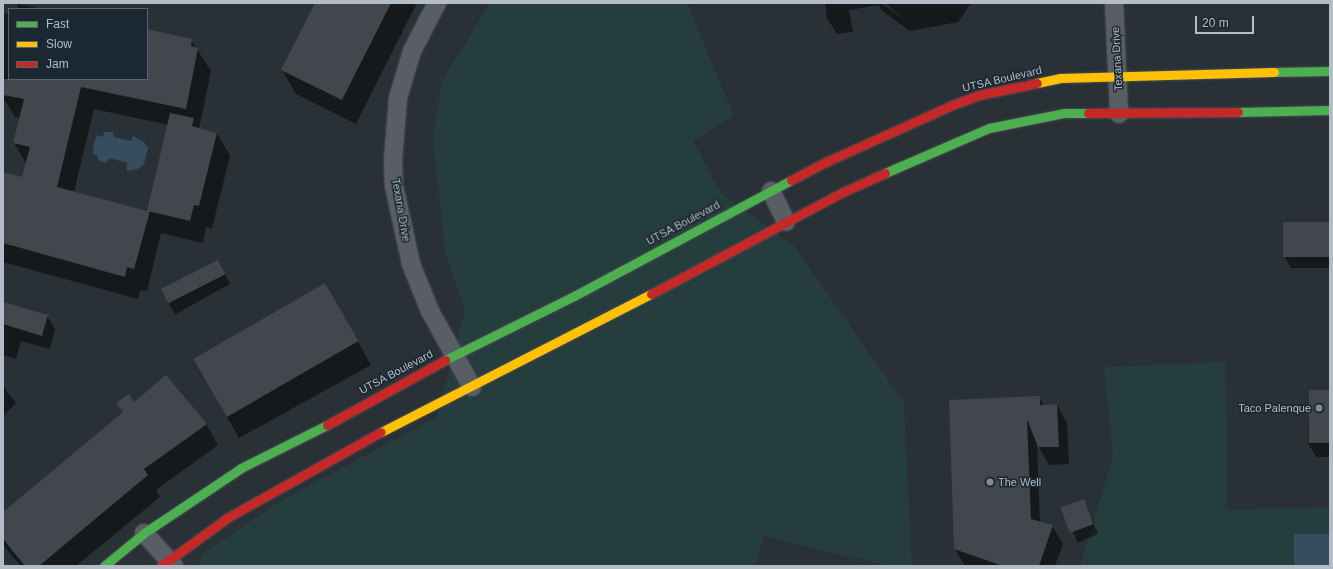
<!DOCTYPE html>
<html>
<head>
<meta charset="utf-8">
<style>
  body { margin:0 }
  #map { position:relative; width:1333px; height:569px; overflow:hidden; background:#293036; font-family:Helvetica,sans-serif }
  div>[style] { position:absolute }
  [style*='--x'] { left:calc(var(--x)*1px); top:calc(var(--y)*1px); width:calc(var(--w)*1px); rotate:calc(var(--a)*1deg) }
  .green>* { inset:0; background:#263d3d }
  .water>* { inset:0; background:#354d5f; transform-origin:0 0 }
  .shadow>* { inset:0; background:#0007; transform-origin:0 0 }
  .building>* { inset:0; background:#41474c; transform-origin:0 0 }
  .roads { filter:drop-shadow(0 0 1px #474c51) drop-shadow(0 0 1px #474c51) }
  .street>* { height:18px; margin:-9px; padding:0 9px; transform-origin:9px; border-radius:9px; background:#595e64 }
  .fast>* { height:9px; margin:-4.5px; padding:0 4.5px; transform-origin:4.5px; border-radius:4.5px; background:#4caf50 }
  .slow>* { height:9px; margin:-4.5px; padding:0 4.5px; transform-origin:4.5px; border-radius:4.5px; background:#ffc107 }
  .jam>* { height:9px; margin:-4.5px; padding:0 4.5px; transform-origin:4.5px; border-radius:4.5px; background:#c62828 }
  .dots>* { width:11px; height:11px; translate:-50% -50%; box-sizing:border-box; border:2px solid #1c2831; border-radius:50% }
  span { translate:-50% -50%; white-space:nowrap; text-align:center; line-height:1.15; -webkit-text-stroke:3px #1c2831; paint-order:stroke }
  .street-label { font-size:11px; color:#b2bdc8 }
  .poi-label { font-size:11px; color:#b2bdc8 }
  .right { translate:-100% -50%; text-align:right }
  .left { translate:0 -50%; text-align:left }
  .frame { position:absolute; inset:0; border:4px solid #b2bdc8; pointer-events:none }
  .legend { position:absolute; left:8px; top:8px; width:140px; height:72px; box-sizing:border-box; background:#1c2831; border:1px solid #58646d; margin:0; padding:5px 7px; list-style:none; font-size:12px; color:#b2bdc8 }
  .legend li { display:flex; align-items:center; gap:8px; height:20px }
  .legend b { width:20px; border:1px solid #58646d }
  .scale { position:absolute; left:1195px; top:16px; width:59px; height:18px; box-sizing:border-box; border:2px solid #b2bdc8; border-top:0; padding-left:5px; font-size:12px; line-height:14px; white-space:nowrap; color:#b2bdc8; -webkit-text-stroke:3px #1c2831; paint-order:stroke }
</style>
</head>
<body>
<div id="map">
  <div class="green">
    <div style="clip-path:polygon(490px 3px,687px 3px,734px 116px,693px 141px,721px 193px,794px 246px,904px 403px,912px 566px,888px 566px,764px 536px,756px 566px,201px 566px,199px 564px,202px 554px,279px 502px,437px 417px,465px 310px,445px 251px,433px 139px,442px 81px)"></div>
    <div style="clip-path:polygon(1226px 362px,1227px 510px,1330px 507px,1330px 566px,1080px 566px,1113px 457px,1104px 367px)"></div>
  </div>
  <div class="water">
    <div style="clip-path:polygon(104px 132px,113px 132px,114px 137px,131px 141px,133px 136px,144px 142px,148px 148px,144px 164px,138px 169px,127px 171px,127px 163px,110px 158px,106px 163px,98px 160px,98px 156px,93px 154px,94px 143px,97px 135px,103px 137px)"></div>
    <div style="left:1330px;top:534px;width:32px;height:36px;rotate:90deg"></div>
  </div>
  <div class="shadow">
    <div style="clip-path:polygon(316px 3px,417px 3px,356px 124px,296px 94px,282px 70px)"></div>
    <div style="clip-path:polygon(825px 3px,881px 3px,904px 19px,885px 3px,971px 3px,958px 22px,910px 31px,882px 11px,879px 5px,849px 10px,853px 32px,837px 34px,827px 18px)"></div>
    <div style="clip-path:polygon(18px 4px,43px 9px,17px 9px)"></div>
    <div style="clip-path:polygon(evenodd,3px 13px,9px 14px,9px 79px,147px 79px,147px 30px,191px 40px,211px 71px,199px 129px,217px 133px,230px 156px,212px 228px,206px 227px,203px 243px,161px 233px,147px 291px,140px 290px,138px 299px,3px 262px,3px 173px,23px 178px,27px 165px,14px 143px,20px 118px,15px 117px,6px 102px,3px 101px,3px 13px,94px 109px,169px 125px,148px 212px,74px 192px,94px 109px)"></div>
    <div style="clip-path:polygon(1330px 223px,1330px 268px,1291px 268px,1285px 257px)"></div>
    <div style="left:218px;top:262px;width:25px;height:63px;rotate:61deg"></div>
    <div style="clip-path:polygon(3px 303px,47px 316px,55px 330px,50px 349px,21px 341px,16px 359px,3px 355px)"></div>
    <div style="clip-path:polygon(339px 308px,371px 365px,239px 438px,225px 414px)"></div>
    <div style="clip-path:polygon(3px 386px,16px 403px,3px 416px)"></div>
    <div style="clip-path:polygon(1310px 391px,1330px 391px,1330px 457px,1316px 457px,1308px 443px)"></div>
    <div style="clip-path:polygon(1039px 397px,1044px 406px,1057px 405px,1067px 423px,1069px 464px,1049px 465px,1037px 444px,1040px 523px,1052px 526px,1063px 544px,1055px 566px,965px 566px,955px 549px,950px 401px)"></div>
    <div style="clip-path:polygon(117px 403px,134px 403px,206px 424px,218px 445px,156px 490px,160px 497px,76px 566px,21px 566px,3px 545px,3px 513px,123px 413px)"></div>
    <div style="left:1083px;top:500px;width:37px;height:22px;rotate:66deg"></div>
  </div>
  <div class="building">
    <div style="clip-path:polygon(315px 3px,391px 3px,342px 100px,281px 70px)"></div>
    <div style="clip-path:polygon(147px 29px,192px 39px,191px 46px,198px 48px,186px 109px,81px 87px,57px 187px,147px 211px,170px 113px,194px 118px,192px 126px,217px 133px,199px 206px,194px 205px,190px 221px,148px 211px,150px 211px,134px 269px,127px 267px,125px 277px,3px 243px,3px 172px,22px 177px,30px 147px,13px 143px,24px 99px,3px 95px,3px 79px,147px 79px)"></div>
    <div style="left:1283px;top:222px;width:47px;height:35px"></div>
    <div style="left:218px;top:260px;width:16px;height:64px;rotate:63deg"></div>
    <div style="left:325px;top:283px;width:67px;height:152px;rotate:60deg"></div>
    <div style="clip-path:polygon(3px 302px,48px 315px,42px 336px,3px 324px)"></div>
    <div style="clip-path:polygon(166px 375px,207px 424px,144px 469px,148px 475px,39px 566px,25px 566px,3px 539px,3px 512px,123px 412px,116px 403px,129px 394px,134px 402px)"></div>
    <div style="left:1309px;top:390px;width:21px;height:53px"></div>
    <div style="clip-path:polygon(1040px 396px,1040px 405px,1057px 404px,1059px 447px,1038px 447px,1027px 419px,1031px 519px,1053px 525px,1039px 566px,1003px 566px,954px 549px,949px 400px)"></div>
    <div style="left:1084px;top:499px;width:27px;height:25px;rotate:70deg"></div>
  </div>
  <div class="roads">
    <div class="street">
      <div style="--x:437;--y:3;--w:54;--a:117.5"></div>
      <div style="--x:412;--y:51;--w:49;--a:106.6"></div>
      <div style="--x:398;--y:98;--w:62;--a:94.6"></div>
      <div style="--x:393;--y:160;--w:26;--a:88"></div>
      <div style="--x:394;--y:186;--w:80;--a:77.7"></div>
      <div style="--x:411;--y:264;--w:51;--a:68"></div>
      <div style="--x:430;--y:311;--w:87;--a:61.1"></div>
      <div style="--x:1114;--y:3;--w:111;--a:87.4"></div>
      <div style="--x:771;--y:191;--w:34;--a:64"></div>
      <div style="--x:144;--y:533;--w:45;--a:47.7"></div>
    </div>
    <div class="fast">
      <div style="--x:1274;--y:72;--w:56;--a:-1"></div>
      <div style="--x:1238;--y:112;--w:92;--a:-1.2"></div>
      <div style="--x:885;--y:173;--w:113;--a:-23.4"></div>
      <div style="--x:989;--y:128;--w:76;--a:-11.3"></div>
      <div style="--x:1064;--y:113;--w:24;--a:0"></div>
      <div style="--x:445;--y:360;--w:144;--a:-26.4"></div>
      <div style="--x:574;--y:296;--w:246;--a:-28.1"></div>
      <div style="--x:104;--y:566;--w:52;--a:-39.5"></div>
      <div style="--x:144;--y:533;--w:117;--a:-33.8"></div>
      <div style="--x:241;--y:468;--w:96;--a:-26.6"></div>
    </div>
    <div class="slow">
      <div style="--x:1037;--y:83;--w:24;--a:-12"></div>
      <div style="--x:1060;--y:78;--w:214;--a:-1.6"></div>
      <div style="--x:381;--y:432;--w:303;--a:-27.1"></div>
    </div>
    <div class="jam">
      <div style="--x:1088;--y:113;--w:150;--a:-0.4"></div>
      <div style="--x:791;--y:180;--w:42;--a:-27.2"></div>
      <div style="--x:828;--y:161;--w:136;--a:-24.3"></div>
      <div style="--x:952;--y:105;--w:29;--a:-20"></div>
      <div style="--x:979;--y:95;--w:59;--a:-11.7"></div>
      <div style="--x:651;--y:294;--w:217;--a:-28"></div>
      <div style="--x:843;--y:192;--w:46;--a:-24.3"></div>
      <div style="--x:327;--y:425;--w:135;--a:-28.8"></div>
      <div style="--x:161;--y:566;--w:82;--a:-36"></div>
      <div style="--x:227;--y:518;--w:176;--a:-29.2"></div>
    </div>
  </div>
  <div class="dots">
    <div style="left:1319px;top:408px;background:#828c95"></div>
    <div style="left:990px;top:482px;background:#828c95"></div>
  </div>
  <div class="street-label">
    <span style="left:1117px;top:59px;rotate:-93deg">Texana Drive</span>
    <span style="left:1002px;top:79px;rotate:-13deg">UTSA Boulevard</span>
    <span style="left:401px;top:210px;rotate:80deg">Texana Drive</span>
    <span style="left:683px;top:223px;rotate:-28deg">UTSA Boulevard</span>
    <span style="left:396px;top:372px;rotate:-28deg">UTSA Boulevard</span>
  </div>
  <div class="poi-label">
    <span class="right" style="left:1311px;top:408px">Taco Palenque</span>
    <span class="left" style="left:998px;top:482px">The Well</span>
  </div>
  <div class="frame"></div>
  <ul class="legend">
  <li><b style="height:5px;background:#4caf50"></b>Fast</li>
  <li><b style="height:5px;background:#ffc107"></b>Slow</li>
  <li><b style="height:5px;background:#c62828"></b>Jam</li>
  </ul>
  <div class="scale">20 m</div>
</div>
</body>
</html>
